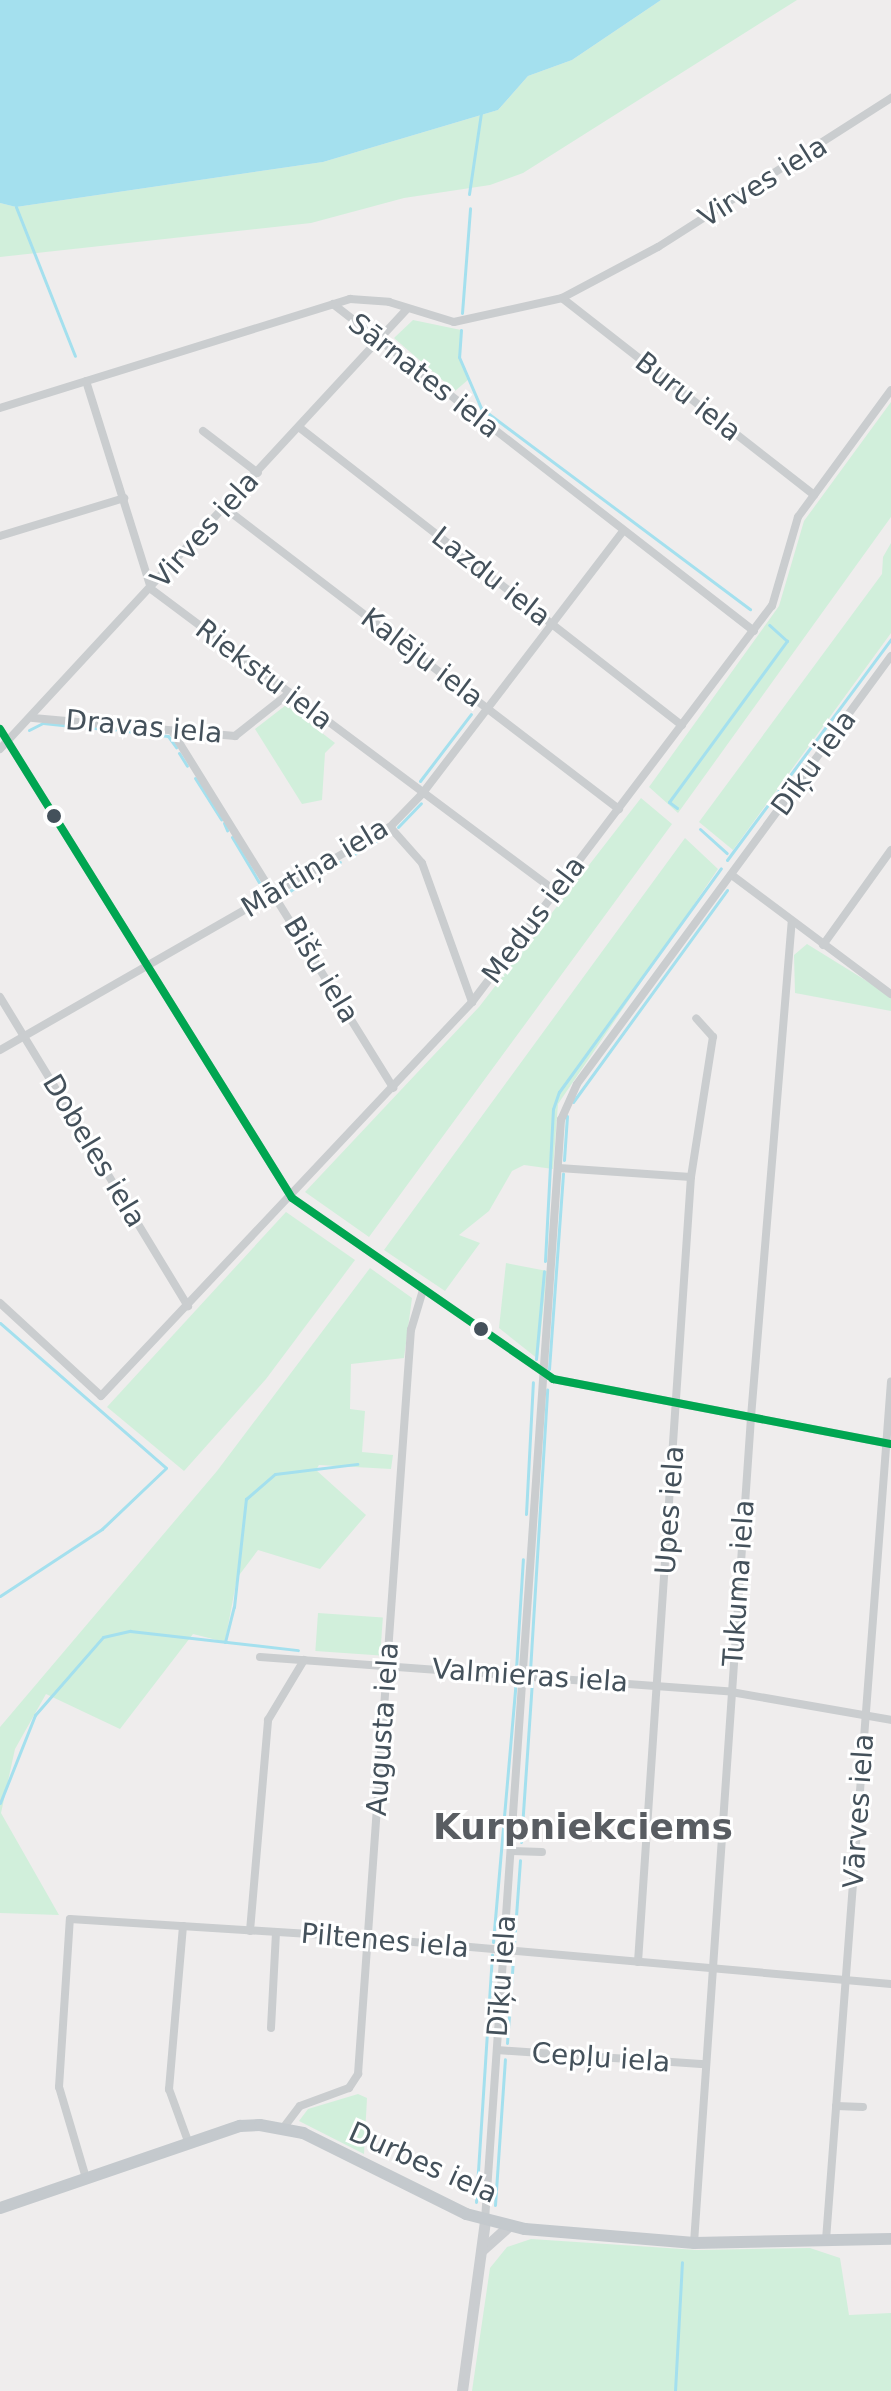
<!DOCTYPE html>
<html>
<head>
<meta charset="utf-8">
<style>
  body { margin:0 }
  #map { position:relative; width:891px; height:2391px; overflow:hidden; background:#efeded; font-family:"DejaVu Sans",sans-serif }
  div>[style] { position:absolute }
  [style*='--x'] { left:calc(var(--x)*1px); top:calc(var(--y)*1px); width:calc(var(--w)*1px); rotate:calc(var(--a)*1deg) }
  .green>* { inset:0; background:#d1efdb; transform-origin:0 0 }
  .water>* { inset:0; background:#a4e0ee }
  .stream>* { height:3px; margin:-1.5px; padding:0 1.5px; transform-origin:1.5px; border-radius:1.5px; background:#a4e0ee }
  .minor>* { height:8px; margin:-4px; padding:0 4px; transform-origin:4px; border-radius:4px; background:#cacdcf }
  .secondary>* { height:11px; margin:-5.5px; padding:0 5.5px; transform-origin:5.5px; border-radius:5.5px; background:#cacdd0 }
  .primary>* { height:12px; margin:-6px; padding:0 6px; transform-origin:6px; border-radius:6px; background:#c4c9cd }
  .bus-1>* { height:8px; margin:-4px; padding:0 4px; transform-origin:4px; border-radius:4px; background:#00a651 }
  .dots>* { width:22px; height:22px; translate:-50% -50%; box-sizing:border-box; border:4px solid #fff; border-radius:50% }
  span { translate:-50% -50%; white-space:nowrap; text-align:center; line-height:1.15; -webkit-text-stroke:6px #fff; paint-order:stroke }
  .street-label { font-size:28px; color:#44515b }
  .district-label { font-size:36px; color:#595d62; font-weight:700 }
</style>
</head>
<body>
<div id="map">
  <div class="green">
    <div style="clip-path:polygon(661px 0,797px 0,523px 173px,490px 185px,404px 198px,311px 223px,0 257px,0 203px,16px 207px,323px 162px,498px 110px,528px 76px,572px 60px)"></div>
    <div style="clip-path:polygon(413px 320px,461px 330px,459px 357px,469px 379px,455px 391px,394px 338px)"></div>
    <div style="clip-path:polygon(891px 402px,891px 517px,678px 813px,649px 787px,779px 606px,804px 521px)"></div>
    <div style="clip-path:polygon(891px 543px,891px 633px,733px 850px,699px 822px,882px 574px,883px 557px)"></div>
    <div style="clip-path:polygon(286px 705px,335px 743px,325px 753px,322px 800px,302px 804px,255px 729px)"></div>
    <div style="clip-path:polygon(641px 798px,672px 824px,369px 1237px,305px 1192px,479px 1007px)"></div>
    <div style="clip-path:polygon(685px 838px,718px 869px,558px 1104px,553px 1169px,524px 1165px,512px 1171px,489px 1211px,459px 1235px,480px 1243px,445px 1291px,384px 1250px)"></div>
    <div style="clip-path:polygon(807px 944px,891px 996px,891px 1011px,795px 993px,794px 955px)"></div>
    <div style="clip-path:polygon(286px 1212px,355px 1260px,266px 1379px,184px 1471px,107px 1407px)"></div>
    <div style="clip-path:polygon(506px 1263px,547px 1271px,538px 1359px,499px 1328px)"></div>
    <div style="clip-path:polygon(370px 1268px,412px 1298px,404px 1358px,351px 1364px,350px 1409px,365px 1411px,362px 1452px,393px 1455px,391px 1469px,319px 1465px,316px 1470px,366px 1515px,320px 1569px,258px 1550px,237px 1578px,225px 1642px,193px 1634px,120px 1729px,46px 1694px,15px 1749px,1px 1813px,59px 1915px,0 1913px,0 1727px,217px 1471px)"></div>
    <div style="left:318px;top:1613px;width:65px;height:38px;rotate:4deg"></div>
    <div style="clip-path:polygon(358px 2094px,367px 2098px,364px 2154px,299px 2121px,308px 2109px)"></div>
    <div style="clip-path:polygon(531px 2239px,697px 2250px,810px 2248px,840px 2258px,849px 2315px,891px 2313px,891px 2391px,472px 2391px,490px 2268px,507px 2247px)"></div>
  </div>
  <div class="water">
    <div style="clip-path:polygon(0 0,661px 0,572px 60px,528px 76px,498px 110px,323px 162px,16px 207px,0 203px)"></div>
  </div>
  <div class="stream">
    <div style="--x:469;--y:194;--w:82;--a:-81.6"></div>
    <div style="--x:16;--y:207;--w:160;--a:68.4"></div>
    <div style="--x:462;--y:313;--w:105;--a:-85.6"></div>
    <div style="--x:461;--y:330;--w:27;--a:94"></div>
    <div style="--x:459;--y:357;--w:56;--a:66.7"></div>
    <div style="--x:481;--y:408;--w:336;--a:36.8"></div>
    <div style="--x:83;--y:727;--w:32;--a:5"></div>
    <div style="--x:29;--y:730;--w:16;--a:-27"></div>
    <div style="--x:43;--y:723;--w:31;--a:6"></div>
    <div style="--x:127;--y:731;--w:41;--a:7"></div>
    <div style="--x:168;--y:736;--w:14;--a:54"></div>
    <div style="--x:179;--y:753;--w:15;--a:58"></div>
    <div style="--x:195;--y:778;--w:49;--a:57.6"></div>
    <div style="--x:420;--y:781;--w:84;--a:-52.7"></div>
    <div style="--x:677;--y:808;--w:10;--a:-143"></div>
    <div style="--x:669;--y:802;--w:200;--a:-53.8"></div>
    <div style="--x:787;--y:641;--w:24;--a:-138"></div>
    <div style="--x:224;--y:823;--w:8;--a:67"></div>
    <div style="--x:398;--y:827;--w:33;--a:-46"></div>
    <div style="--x:700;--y:829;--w:36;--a:42"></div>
    <div style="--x:232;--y:837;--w:61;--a:59.2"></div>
    <div style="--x:351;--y:856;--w:47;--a:-31"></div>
    <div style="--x:727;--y:860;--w:275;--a:-53.4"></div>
    <div style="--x:326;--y:870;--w:16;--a:-30"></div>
    <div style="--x:281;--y:896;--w:36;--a:-30"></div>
    <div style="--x:252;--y:911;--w:21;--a:-29"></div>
    <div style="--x:573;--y:1102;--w:262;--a:-54"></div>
    <div style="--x:564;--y:1160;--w:44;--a:-86.1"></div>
    <div style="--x:545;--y:1261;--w:152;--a:-87"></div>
    <div style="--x:553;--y:1109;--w:18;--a:-71"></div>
    <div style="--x:559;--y:1092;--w:276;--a:-54.1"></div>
    <div style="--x:0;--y:1323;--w:220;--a:41.1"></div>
    <div style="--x:166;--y:1468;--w:88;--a:136.4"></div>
    <div style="--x:102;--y:1529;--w:122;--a:146.7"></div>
    <div style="--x:536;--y:1359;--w:88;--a:-84.8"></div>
    <div style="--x:549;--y:1369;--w:196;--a:-85.9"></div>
    <div style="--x:526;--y:1514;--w:132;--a:-87"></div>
    <div style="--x:225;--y:1642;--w:36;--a:-76"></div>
    <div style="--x:234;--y:1607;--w:109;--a:-83.7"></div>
    <div style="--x:246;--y:1499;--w:38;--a:-41"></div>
    <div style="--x:275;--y:1474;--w:83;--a:-7"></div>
    <div style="--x:516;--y:1669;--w:110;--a:-86.4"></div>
    <div style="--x:530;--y:1671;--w:282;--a:-86.5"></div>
    <div style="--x:0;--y:1803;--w:95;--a:-68.3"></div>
    <div style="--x:35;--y:1715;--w:103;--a:-48.9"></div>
    <div style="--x:103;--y:1637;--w:28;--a:-13"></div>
    <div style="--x:130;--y:1631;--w:169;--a:6.5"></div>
    <div style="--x:521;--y:1842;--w:161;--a:-86.1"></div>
    <div style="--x:493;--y:1942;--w:262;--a:-85"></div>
    <div style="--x:514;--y:1944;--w:84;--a:-85.9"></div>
    <div style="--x:507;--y:2043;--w:83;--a:-85.9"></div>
    <div style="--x:476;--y:2202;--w:248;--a:-86.3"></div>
    <div style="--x:495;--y:2205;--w:146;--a:-86.1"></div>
    <div style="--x:675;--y:2391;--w:129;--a:-86.9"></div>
  </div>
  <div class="minor">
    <div style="--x:562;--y:298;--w:320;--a:38"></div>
    <div style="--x:333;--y:304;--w:533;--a:37.84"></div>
    <div style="--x:86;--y:381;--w:218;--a:72.6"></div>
    <div style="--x:151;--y:589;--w:503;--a:36.76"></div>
    <div style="--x:0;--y:408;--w:367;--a:-17.3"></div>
    <div style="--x:350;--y:299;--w:39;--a:4"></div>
    <div style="--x:389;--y:302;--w:68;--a:17.1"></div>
    <div style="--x:454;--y:322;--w:111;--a:-12.5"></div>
    <div style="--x:562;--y:298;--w:109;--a:-28"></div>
    <div style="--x:658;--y:247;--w:277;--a:-32.6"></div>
    <div style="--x:300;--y:428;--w:484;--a:37.9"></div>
    <div style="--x:203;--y:431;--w:69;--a:37.4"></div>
    <div style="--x:225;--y:508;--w:496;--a:37.4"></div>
    <div style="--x:0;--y:536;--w:130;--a:-17"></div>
    <div style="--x:33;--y:718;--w:203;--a:5.1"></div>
    <div style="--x:235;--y:736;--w:68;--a:-38.4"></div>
    <div style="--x:0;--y:729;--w:552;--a:58.09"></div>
    <div style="--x:292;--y:1198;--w:318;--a:34.7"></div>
    <div style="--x:553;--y:1379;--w:344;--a:10.9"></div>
    <div style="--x:172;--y:731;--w:420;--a:58.2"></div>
    <div style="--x:0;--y:749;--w:599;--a:-47.23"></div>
    <div style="--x:390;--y:827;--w:48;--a:48.4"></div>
    <div style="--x:422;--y:863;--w:148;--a:70.2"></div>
    <div style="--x:733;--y:876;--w:197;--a:36.8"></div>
    <div style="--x:823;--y:945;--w:117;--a:-54.4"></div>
    <div style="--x:0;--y:997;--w:362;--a:58.7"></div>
    <div style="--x:0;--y:1050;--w:449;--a:-29.8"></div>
    <div style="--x:390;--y:827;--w:46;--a:-45.9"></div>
    <div style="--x:422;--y:794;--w:330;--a:-52.6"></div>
    <div style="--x:559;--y:1168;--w:132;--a:3.9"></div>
    <div style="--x:0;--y:1303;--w:137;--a:42.6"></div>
    <div style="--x:101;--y:1396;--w:541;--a:-46.72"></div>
    <div style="--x:472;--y:1002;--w:497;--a:-52.9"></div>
    <div style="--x:772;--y:606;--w:93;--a:-73.7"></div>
    <div style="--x:798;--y:517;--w:157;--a:-53.8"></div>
    <div style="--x:260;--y:1657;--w:472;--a:4.2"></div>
    <div style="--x:731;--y:1692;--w:162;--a:9.9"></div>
    <div style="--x:512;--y:1851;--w:30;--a:2"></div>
    <div style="--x:183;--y:1926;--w:164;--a:94.9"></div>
    <div style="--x:169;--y:2089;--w:59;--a:70"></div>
    <div style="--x:250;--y:1931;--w:212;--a:-85.1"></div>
    <div style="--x:268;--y:1720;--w:70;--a:-59"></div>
    <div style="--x:638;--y:1962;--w:787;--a:-86.14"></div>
    <div style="--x:691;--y:1177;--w:142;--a:-81.1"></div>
    <div style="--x:713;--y:1037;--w:25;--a:-132"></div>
    <div style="--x:271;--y:2028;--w:96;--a:-87"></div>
    <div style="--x:497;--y:2050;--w:208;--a:3.9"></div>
    <div style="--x:836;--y:2106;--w:27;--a:2"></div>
    <div style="--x:284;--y:2127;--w:26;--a:-53"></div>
    <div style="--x:300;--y:2106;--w:52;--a:-20.2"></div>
    <div style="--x:349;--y:2088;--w:17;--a:-57"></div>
    <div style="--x:358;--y:2074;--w:746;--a:-85.93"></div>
    <div style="--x:411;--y:1330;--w:42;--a:-73.3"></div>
    <div style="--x:86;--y:2178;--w:95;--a:-106.5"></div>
    <div style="--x:59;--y:2087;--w:168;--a:-86.3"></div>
    <div style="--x:70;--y:1919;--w:299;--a:3.6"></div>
    <div style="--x:368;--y:1938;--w:525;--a:5.03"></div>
    <div style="--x:485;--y:2220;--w:1103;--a:-86.05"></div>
    <div style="--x:561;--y:1120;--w:39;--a:-66"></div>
    <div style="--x:577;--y:1084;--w:531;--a:-53.73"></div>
    <div style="--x:826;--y:2240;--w:861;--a:-85.67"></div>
    <div style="--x:694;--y:2243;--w:828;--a:-86.05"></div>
    <div style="--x:751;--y:1417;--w:496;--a:-85.3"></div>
  </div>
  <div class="secondary">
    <div style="--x:482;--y:2250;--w:36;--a:-42"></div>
    <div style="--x:462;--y:2391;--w:173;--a:-82.3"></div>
  </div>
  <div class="primary">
    <div style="--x:0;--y:2208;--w:254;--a:-18.9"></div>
    <div style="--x:240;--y:2126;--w:20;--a:-3"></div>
    <div style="--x:260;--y:2125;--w:44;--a:10.5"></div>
    <div style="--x:303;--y:2133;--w:182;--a:26.4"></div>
    <div style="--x:466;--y:2214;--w:61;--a:14.3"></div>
    <div style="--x:525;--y:2229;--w:170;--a:4.7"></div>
    <div style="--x:694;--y:2243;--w:197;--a:-1.2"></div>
  </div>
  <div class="bus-1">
    <div style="--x:0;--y:729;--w:552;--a:58.09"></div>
    <div style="--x:292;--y:1198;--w:318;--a:34.7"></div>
    <div style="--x:553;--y:1379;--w:344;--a:10.9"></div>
  </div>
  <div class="dots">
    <div style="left:54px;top:816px;background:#44515b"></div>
    <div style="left:481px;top:1329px;background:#44515b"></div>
  </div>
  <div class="street-label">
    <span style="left:763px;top:182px;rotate:-32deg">Virves iela</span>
    <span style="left:424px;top:376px;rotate:38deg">Sārnates iela</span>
    <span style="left:688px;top:397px;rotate:38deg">Buru iela</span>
    <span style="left:205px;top:530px;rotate:-48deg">Virves iela</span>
    <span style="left:491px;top:577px;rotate:38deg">Lazdu iela</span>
    <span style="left:422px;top:658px;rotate:37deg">Kalēju iela</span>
    <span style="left:264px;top:675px;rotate:37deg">Riekstu iela</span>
    <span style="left:144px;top:727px;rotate:5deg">Dravas iela</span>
    <span style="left:814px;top:763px;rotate:-54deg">Dīķu iela</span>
    <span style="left:315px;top:868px;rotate:-31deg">Mārtiņa iela</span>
    <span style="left:534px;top:920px;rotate:-53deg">Medus iela</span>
    <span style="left:321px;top:970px;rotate:59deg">Bišu iela</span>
    <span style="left:94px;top:1151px;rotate:59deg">Dobeles iela</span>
    <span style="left:670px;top:1510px;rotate:-86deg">Upes iela</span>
    <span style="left:739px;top:1583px;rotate:-86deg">Tukuma iela</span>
    <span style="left:530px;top:1676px;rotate:4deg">Valmieras iela</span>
    <span style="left:383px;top:1729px;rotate:-86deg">Augusta iela</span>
    <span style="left:859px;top:1811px;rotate:-86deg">Vārves iela</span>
    <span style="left:385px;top:1941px;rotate:5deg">Piltenes iela</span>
    <span style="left:502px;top:1976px;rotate:-86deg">Dīķu iela</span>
    <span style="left:601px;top:2058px;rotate:4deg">Cepļu iela</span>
    <span style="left:423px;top:2163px;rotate:24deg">Durbes iela</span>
  </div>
  <div class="district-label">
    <span style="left:583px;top:1827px">Kurpniekciems</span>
  </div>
</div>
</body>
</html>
